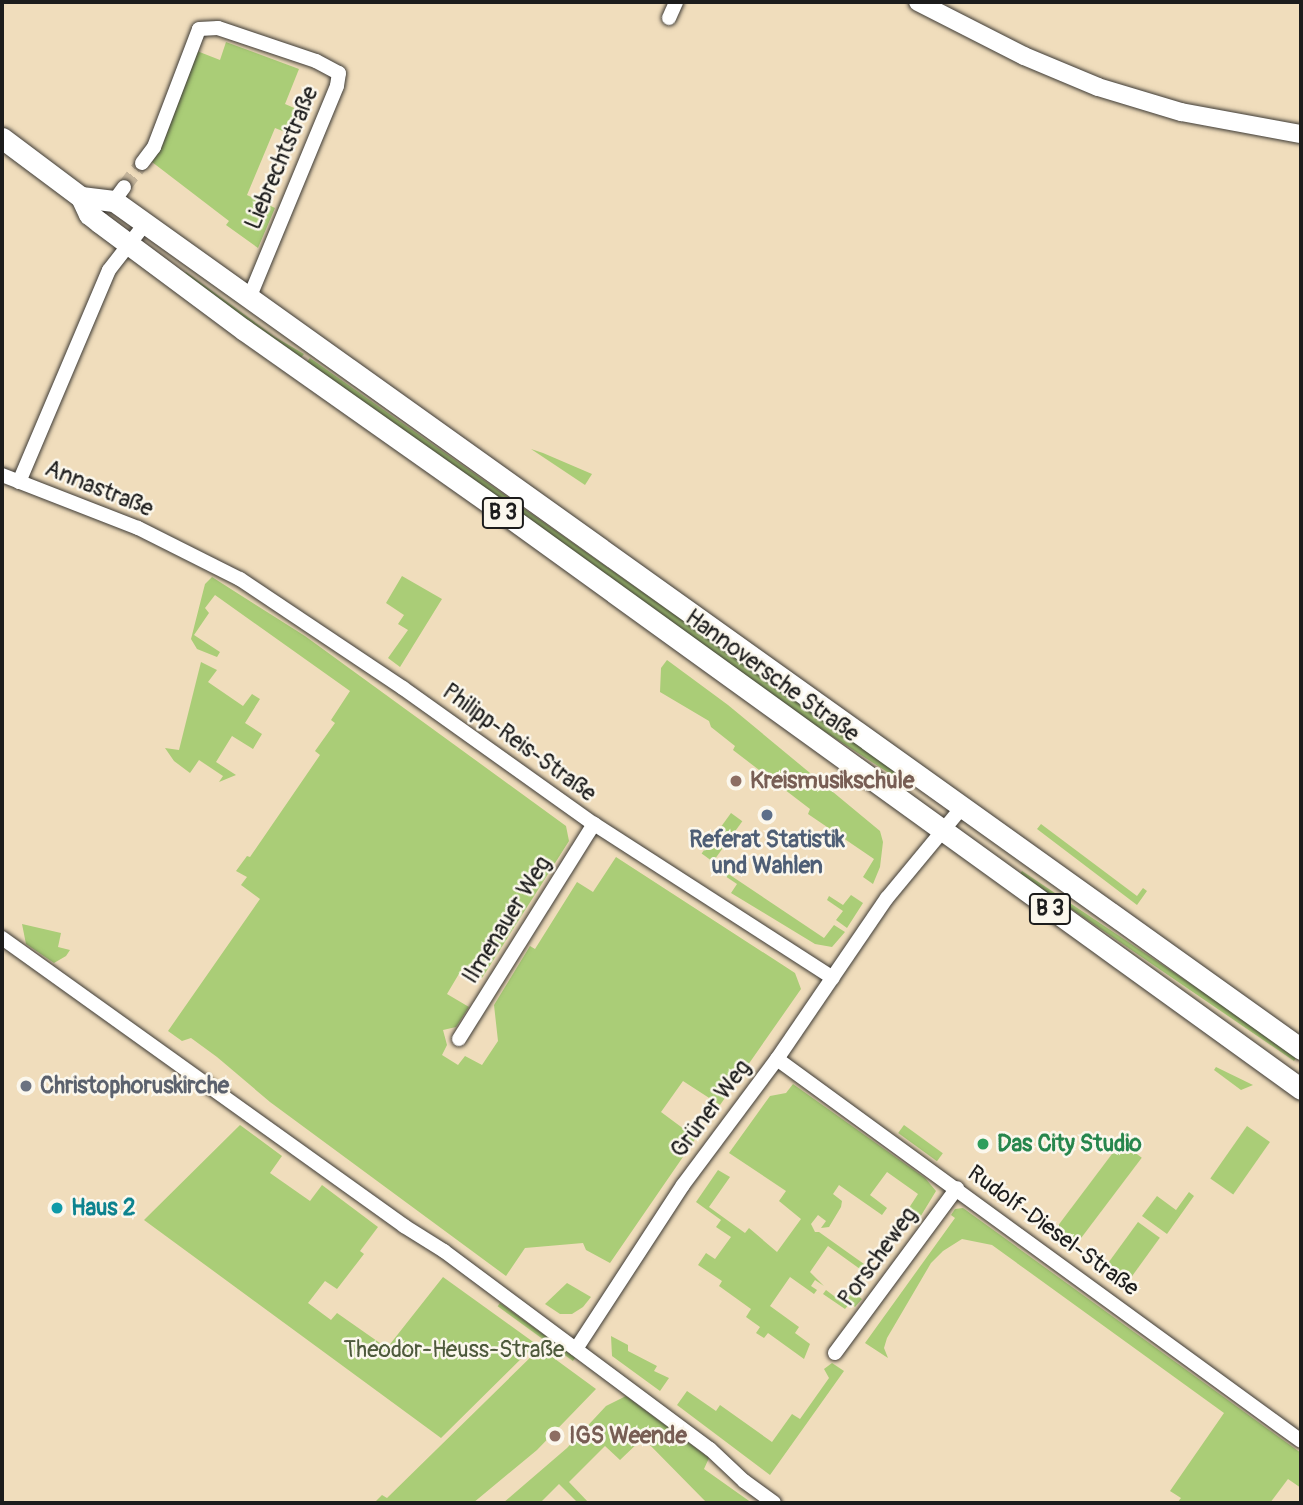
<!DOCTYPE html>
<html>
<head>
<meta charset="utf-8">
<style>
  body { margin:0 }
  #map { position:relative; width:1303px; height:1505px; overflow:hidden; background:#f0ddbc; font-family:Pangolin,sans-serif }
  div>[style] { position:absolute }
  [style*='--x'] { left:calc(var(--x)*1px); top:calc(var(--y)*1px); width:calc(var(--w)*1px); rotate:calc(var(--a)*1deg) }
  .green>* { inset:0; background:#aacd77; transform-origin:0 0 }
  .minor-tunnel>* { height:14px; margin-top:-7px; transform-origin:0; background:repeating-linear-gradient(90deg,#c6b69c 0 14px,transparent 0 21px) }
  .roads { filter:drop-shadow(0 0 2px #3c3934) drop-shadow(0 0 2px #3c3934) }
  .minor>* { height:14px; margin:-7px; padding:0 7px; transform-origin:7px; border-radius:7px; background:#fff }
  .tertiary>* { height:18px; margin:-9px; padding:0 9px; transform-origin:9px; border-radius:9px; background:#fff }
  .primary>* { height:21px; margin:-10.5px; padding:0 10.5px; transform-origin:10.5px; border-radius:10.5px; background:#fff }
  .dots>* { width:19px; height:19px; translate:-50% -50%; box-sizing:border-box; border:4px solid #fbf7ec; border-radius:50% }
  span { translate:-50% -50%; white-space:nowrap; text-align:center; line-height:1.15; -webkit-text-stroke:5px #fbf7ec; paint-order:stroke }
  .shield-label span { padding:2px 5px; background:#fbf7ec; border:2px solid; border-radius:5px; -webkit-text-stroke-width:0 }
  .shield-label { font-size:21px; color:#1c1c1c; font-weight:700 }
  .street-label { font-size:23px; color:#1c1c1c }
  .education-label { font-size:23px; color:#785e54; font-weight:700 }
  .left { translate:0 -50%; text-align:left }
  .service-label { font-size:23px; color:#4e5e75; font-weight:700 }
  .worship-label { font-size:23px; color:#5b616d; font-weight:700 }
  .leisure-label { font-size:23px; color:#27864d; font-weight:700 }
  .culture-label { font-size:23px; color:#0d838f; font-weight:700 }
  .park-label { font-size:23px; color:#4e5a3c }
  .frame { position:absolute; inset:0; border:4px solid #1c1c1c; pointer-events:none }
</style>
</head>
<body>
<div id="map">
  <div class="green">
    <div style="clip-path:polygon(226px 42px,299px 69px,285px 104px,299px 110px,290px 134px,275px 128px,247px 195px,275px 208px,258px 248px,226px 225px,229px 221px,152px 162px,161px 149px,197px 51px,220px 60px)"></div>
    <div style="clip-path:polygon(186px 272px,275px 337px,304px 354px,300px 359px,183px 276px)"></div>
    <div style="clip-path:polygon(310px 358px,915px 784px,912px 788px,810px 722px,306px 363px)"></div>
    <div style="clip-path:polygon(531px 449px,543px 453px,592px 474px,585px 485px)"></div>
    <div style="clip-path:polygon(402px 576px,442px 599px,400px 667px,388px 658px,408px 630px,398px 624px,404px 615px,386px 603px)"></div>
    <div style="clip-path:polygon(212px 577px,305px 636px,566px 826px,569px 841px,482px 978px,463px 967px,447px 994px,469px 1007px,456px 1027px,443px 1030px,447px 1045px,442px 1055px,458px 1065px,465px 1056px,482px 1065px,498px 1041px,494px 1005px,530px 946px,535px 949px,577px 882px,593px 892px,616px 857px,795px 973px,801px 989px,720px 1105px,683px 1081px,661px 1112px,696px 1138px,610px 1263px,586px 1250px,583px 1243px,525px 1248px,506px 1276px,270px 1102px,217px 1057px,191px 1038px,182px 1041px,168px 1031px,260px 899px,241px 885px,247px 877px,236px 871px,247px 856px,250px 857px,320px 755px,315px 751px,335px 723px,331px 720px,350px 691px,215px 595px,205px 608px,209px 613px,194px 635px,220px 652px,217px 657px,197px 649px,191px 639px,205px 584px)"></div>
    <div style="clip-path:polygon(667px 660px,728px 705px,880px 831px,883px 842px,880px 867px,873px 884px,863px 877px,874px 859px,808px 814px,810px 809px,733px 750px,735px 746px,711px 727px,709px 721px,660px 692px,661px 668px)"></div>
    <div style="clip-path:polygon(201px 662px,217px 670px,208px 682px,243px 706px,252px 694px,260px 699px,245px 723px,262px 734px,253px 749px,232px 736px,216px 762px,236px 775px,219px 782px,223px 776px,199px 760px,190px 773px,174px 761px,165px 748px,179px 750px)"></div>
    <div style="left:731px;top:813px;width:14px;height:50px;rotate:36deg"></div>
    <div style="clip-path:polygon(1041px 824px,1137px 896px,1143px 888px,1147px 891px,1137px 905px,1037px 829px)"></div>
    <div style="clip-path:polygon(1022px 871px,1242px 1018px,1296px 1058px,1294px 1061px,1020px 874px)"></div>
    <div style="clip-path:polygon(727px 873px,824px 938px,834px 925px,845px 932px,832px 947px,815px 944px,731px 893px,737px 884px,725px 876px)"></div>
    <div style="clip-path:polygon(851px 895px,863px 903px,847px 928px,836px 920px,843px 911px,827px 900px,829px 896px,843px 905px)"></div>
    <div style="clip-path:polygon(22px 924px,61px 933px,58px 947px,70px 950px,66px 956px,54px 963px,26px 944px)"></div>
    <div style="clip-path:polygon(1216px 1067px,1253px 1085px,1241px 1090px,1214px 1070px)"></div>
    <div style="clip-path:polygon(793px 1084px,925px 1178px,936px 1191px,919px 1219px,907px 1211px,918px 1194px,887px 1172px,870px 1195px,887px 1208px,882px 1215px,839px 1185px,833px 1194px,842px 1201px,841px 1207px,829px 1227px,821px 1228px,826px 1221px,818px 1215px,811px 1224px,815px 1232px,819px 1232px,864px 1264px,860px 1269px,828px 1246px,810px 1272px,824px 1286px,815px 1280px,811px 1286px,817px 1290px,814px 1294px,790px 1277px,770px 1306px,799px 1327px,795px 1333px,810px 1344px,804px 1359px,768px 1333px,764px 1338px,756px 1333px,760px 1327px,746px 1317px,751px 1309px,719px 1286px,722px 1281px,698px 1265px,706px 1253px,715px 1259px,731px 1237px,716px 1227px,721px 1220px,696px 1202px,718px 1170px,730px 1177px,709px 1207px,745px 1233px,749px 1228px,777px 1252px,801px 1219px,779px 1201px,786px 1191px,729px 1153px,770px 1096px,786px 1093px)"></div>
    <div style="clip-path:polygon(240px 1125px,282px 1156px,270px 1173px,310px 1201px,322px 1185px,378px 1227px,360px 1251px,364px 1254px,337px 1289px,325px 1281px,308px 1303px,331px 1320px,337px 1313px,387px 1348px,443px 1277px,536px 1344px,441px 1438px,144px 1220px)"></div>
    <div style="left:904px;top:1125px;width:48px;height:10px;rotate:36deg"></div>
    <div style="left:1247px;top:1126px;width:28px;height:64px;rotate:35deg"></div>
    <div style="left:1121px;top:1142px;width:26px;height:107px;rotate:37deg"></div>
    <div style="clip-path:polygon(1189px 1192px,1194px 1196px,1167px 1234px,1142px 1216px,1157px 1196px,1176px 1210px)"></div>
    <div style="clip-path:polygon(963px 1208px,1301px 1453px,1301px 1488px,1288px 1479px,1270px 1503px,1177px 1503px,1181px 1498px,1170px 1491px,1224px 1413px,992px 1245px,962px 1239px,943px 1251px,931px 1263px,887px 1338px,884px 1348px,888px 1358px,865px 1343px,955px 1218px,951px 1215px,955px 1209px)"></div>
    <div style="left:1138px;top:1222px;width:27px;height:52px;rotate:36deg"></div>
    <div style="clip-path:polygon(567px 1283px,591px 1297px,583px 1307px,572px 1314px,560px 1314px,545px 1304px)"></div>
    <div style="clip-path:polygon(847px 1288px,862px 1299px,855px 1307px,850px 1303px,845px 1309px,823px 1294px,826px 1290px,838px 1299px)"></div>
    <div style="left:500px;top:1303px;width:93px;height:4px;rotate:36deg"></div>
    <div style="clip-path:polygon(611px 1336px,628px 1345px,628px 1351px,657px 1366px,654px 1371px,669px 1378px,660px 1391px,612px 1356px)"></div>
    <div style="clip-path:polygon(540px 1348px,596px 1389px,537px 1450px,473px 1503px,374px 1503px,382px 1495px,387px 1498px)"></div>
    <div style="clip-path:polygon(832px 1363px,844px 1371px,770px 1475px,677px 1405px,687px 1391px,716px 1411px,720px 1405px,772px 1442px,792px 1414px,800px 1419px,829px 1378px,824px 1369px)"></div>
    <div style="clip-path:polygon(626px 1396px,709px 1458px,704px 1469px,752px 1503px,707px 1503px,643px 1438px,620px 1460px,605px 1446px,569px 1482px,589px 1503px,578px 1503px,559px 1484px,540px 1503px,503px 1503px,567px 1448px,606px 1406px)"></div>
  </div>
  <div class="minor-tunnel">
    <div style="--x:124;--y:187;--w:30;--a:-53"></div>
  </div>
  <div class="roads">
    <div class="minor">
      <div style="--x:669;--y:18;--w:17;--a:-66"></div>
      <div style="--x:142;--y:163;--w:20;--a:-53"></div>
      <div style="--x:154;--y:147;--w:126;--a:-69.1"></div>
      <div style="--x:199;--y:29;--w:19;--a:-3"></div>
      <div style="--x:218;--y:28;--w:103;--a:18.6"></div>
      <div style="--x:316;--y:61;--w:26;--a:28"></div>
      <div style="--x:339;--y:73;--w:13;--a:99"></div>
      <div style="--x:337;--y:86;--w:230;--a:112.5"></div>
      <div style="--x:114;--y:201;--w:17;--a:-54"></div>
      <div style="--x:2;--y:475;--w:146;--a:21.3"></div>
      <div style="--x:138;--y:528;--w:114;--a:26.6"></div>
      <div style="--x:240;--y:579;--w:196;--a:33.8"></div>
      <div style="--x:403;--y:688;--w:234;--a:35.5"></div>
      <div style="--x:594;--y:824;--w:284;--a:32.8"></div>
      <div style="--x:19;--y:482;--w:230;--a:-67"></div>
      <div style="--x:109;--y:270;--w:58;--a:-52"></div>
      <div style="--x:2;--y:938;--w:495;--a:35.6"></div>
      <div style="--x:404;--y:1226;--w:47;--a:32"></div>
      <div style="--x:444;--y:1251;--w:332;--a:36.7"></div>
      <div style="--x:710;--y:1449;--w:47;--a:43.3"></div>
      <div style="--x:744;--y:1481;--w:37;--a:36"></div>
      <div style="--x:459;--y:1039;--w:254;--a:-57.9"></div>
      <div style="--x:777;--y:1059;--w:648;--a:36.09"></div>
      <div style="--x:576;--y:1349;--w:196;--a:-56.9"></div>
      <div style="--x:683;--y:1185;--w:157;--a:-53.3"></div>
      <div style="--x:777;--y:1059;--w:195;--a:-55.7"></div>
      <div style="--x:887;--y:898;--w:119;--a:-50.4"></div>
      <div style="--x:835;--y:1353;--w:205;--a:-53.5"></div>
    </div>
    <div class="tertiary">
      <div style="--x:918;--y:2;--w:119;--a:27"></div>
      <div style="--x:1024;--y:56;--w:80;--a:22.7"></div>
      <div style="--x:1098;--y:87;--w:87;--a:16.8"></div>
      <div style="--x:1181;--y:112;--w:122;--a:10.4"></div>
    </div>
    <div class="primary">
      <div style="--x:2;--y:138;--w:99;--a:36.8"></div>
      <div style="--x:81;--y:197;--w:19;--a:65"></div>
      <div style="--x:89;--y:214;--w:13;--a:39"></div>
      <div style="--x:99;--y:222;--w:181;--a:36.7"></div>
      <div style="--x:244;--y:330;--w:323;--a:35.2"></div>
      <div style="--x:508;--y:516;--w:978;--a:35.85"></div>
      <div style="--x:81;--y:197;--w:33;--a:7"></div>
      <div style="--x:114;--y:201;--w:1459;--a:35.54"></div>
    </div>
  </div>
  <div class="dots">
    <div style="left:736px;top:781px;background:#8d6e63"></div>
    <div style="left:767px;top:815px;background:#5c6f8a"></div>
    <div style="left:26px;top:1086px;background:#6b7280"></div>
    <div style="left:983px;top:1144px;background:#2e9e5b"></div>
    <div style="left:57px;top:1208px;background:#0f9aa8"></div>
    <div style="left:555px;top:1436px;background:#8d6e63"></div>
  </div>
  <div class="shield-label">
    <span style="left:503px;top:513px">B 3</span>
    <span style="left:1050px;top:909px">B 3</span>
  </div>
  <div class="street-label">
    <span style="left:282px;top:158px;rotate:-67deg">Liebrechtstraße</span>
    <span style="left:99px;top:489px;rotate:22deg">Annastraße</span>
    <span style="left:772px;top:676px;rotate:36deg">Hannoversche Straße</span>
    <span style="left:519px;top:743px;rotate:36deg">Philipp-Reis-Straße</span>
    <span style="left:507px;top:920px;rotate:-58deg">Ilmenauer Weg</span>
    <span style="left:711px;top:1109px;rotate:-53deg">Grüner Weg</span>
    <span style="left:1053px;top:1231px;rotate:36deg">Rudolf-Diesel-Straße</span>
    <span style="left:878px;top:1257px;rotate:-54deg">Porscheweg</span>
  </div>
  <div class="education-label">
    <span class="left" style="left:750px;top:781px">Kreismusikschule</span>
    <span class="left" style="left:569px;top:1436px">IGS Weende</span>
  </div>
  <div class="service-label">
    <span style="left:767px;top:853px">Referat Statistik<br>und Wahlen</span>
  </div>
  <div class="worship-label">
    <span class="left" style="left:40px;top:1086px">Christophoruskirche</span>
  </div>
  <div class="leisure-label">
    <span class="left" style="left:997px;top:1144px">Das City Studio</span>
  </div>
  <div class="culture-label">
    <span class="left" style="left:71px;top:1208px">Haus 2</span>
  </div>
  <div class="park-label">
    <span style="left:454px;top:1350px">Theodor-Heuss-Straße</span>
  </div>
  <div class="frame"></div>
</div>
</body>
</html>
